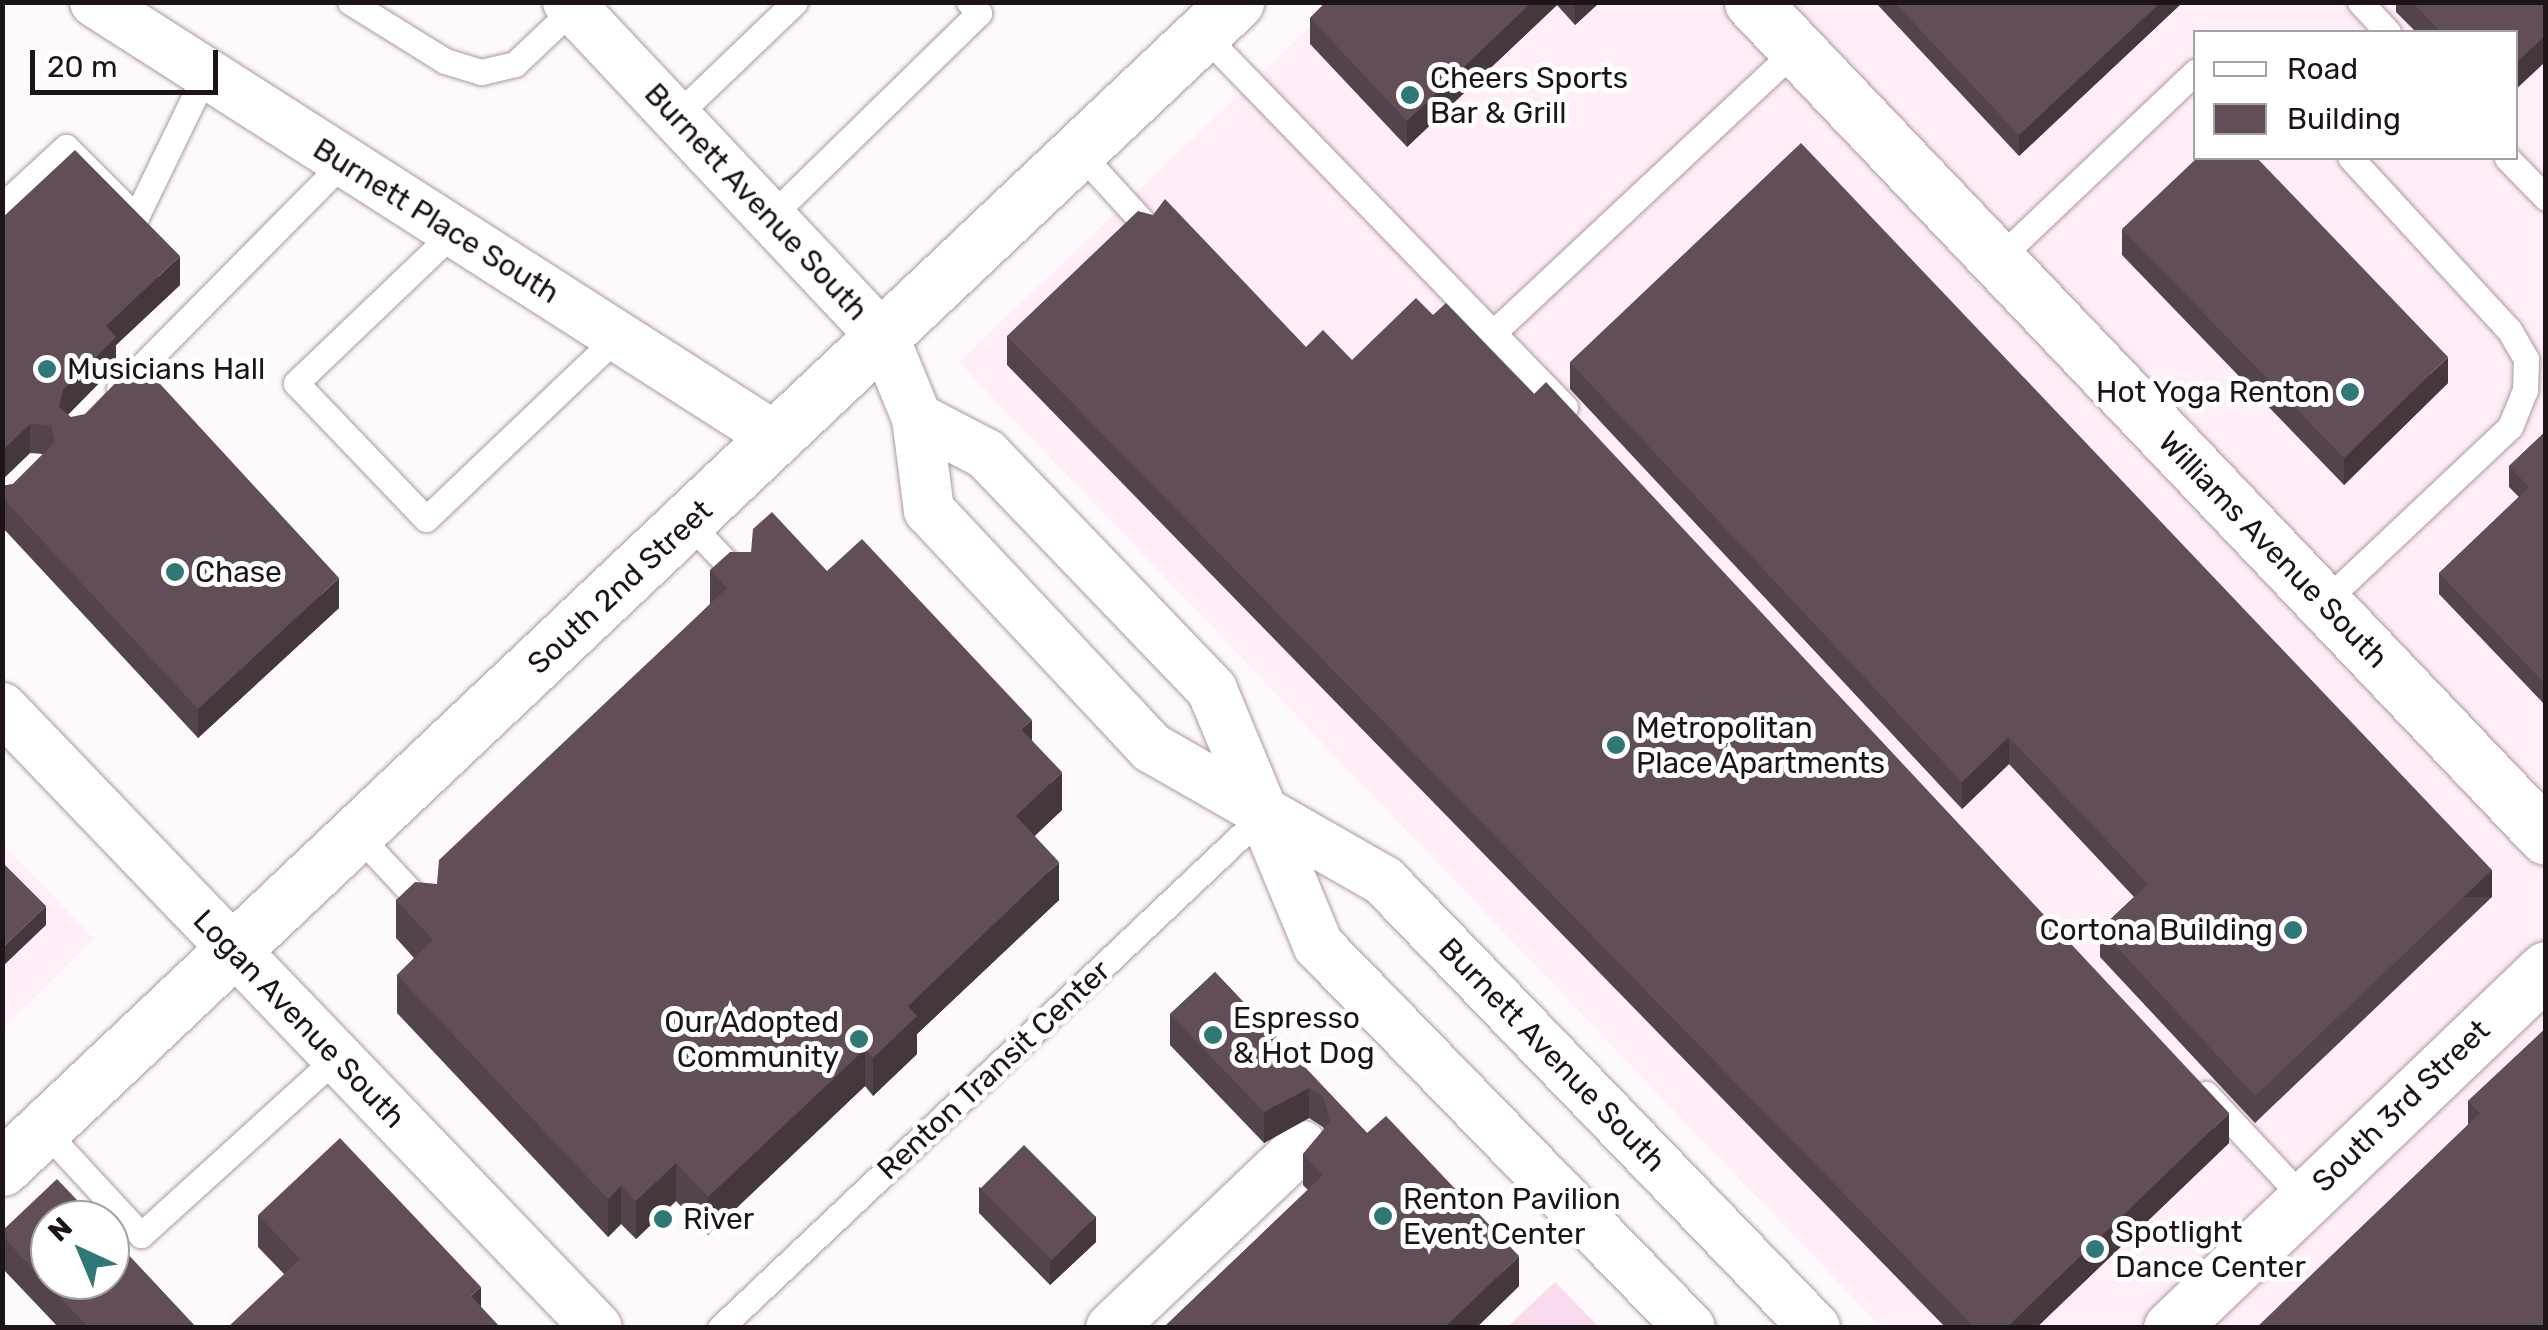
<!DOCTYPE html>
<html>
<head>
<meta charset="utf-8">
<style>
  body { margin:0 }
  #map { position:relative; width:2548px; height:1330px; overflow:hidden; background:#fefafc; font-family:Rubik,sans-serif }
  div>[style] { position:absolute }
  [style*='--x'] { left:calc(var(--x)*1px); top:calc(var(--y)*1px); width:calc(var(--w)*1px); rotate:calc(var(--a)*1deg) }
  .built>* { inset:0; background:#ffedf7 }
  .green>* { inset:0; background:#fadbed }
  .roads { filter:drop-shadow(0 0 2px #ad98a3) drop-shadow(0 0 2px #ad98a3) }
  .service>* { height:25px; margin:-12.5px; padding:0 12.5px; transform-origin:12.5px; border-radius:12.5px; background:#fff }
  .minor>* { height:50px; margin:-25px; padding:0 25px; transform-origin:25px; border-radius:25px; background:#fff }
  .tertiary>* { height:55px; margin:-27.5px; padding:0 27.5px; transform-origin:27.5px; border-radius:27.5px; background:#fff }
  .secondary>* { height:55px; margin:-27.5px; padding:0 27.5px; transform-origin:27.5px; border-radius:27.5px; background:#fff }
  .wall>* { inset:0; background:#53434d }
  .shaded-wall>* { inset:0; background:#44373e; transform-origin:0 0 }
  .building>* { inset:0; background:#614e59; transform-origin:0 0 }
  .dots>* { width:28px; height:28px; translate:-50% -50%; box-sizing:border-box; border:5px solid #fff; border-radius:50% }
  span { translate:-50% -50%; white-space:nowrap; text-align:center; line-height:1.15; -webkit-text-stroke:10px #fff; paint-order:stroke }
  .poi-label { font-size:30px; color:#1c1419 }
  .left { translate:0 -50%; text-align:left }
  .right { translate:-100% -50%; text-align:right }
  .street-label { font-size:30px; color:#1c1419 }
  .frame { position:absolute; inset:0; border:5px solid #1c1419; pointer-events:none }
  .legend { position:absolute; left:2193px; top:30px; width:325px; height:130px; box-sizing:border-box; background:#fff; border:2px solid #a4a1a3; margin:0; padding:12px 18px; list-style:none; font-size:30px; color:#1c1419 }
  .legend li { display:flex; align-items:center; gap:20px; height:50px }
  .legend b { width:50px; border:2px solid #a4a1a3 }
  .north { position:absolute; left:30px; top:1200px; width:100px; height:100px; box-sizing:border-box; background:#fff; border:2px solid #a4a1a3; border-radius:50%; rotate:316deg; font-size:28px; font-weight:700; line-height:40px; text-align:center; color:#1c1419 }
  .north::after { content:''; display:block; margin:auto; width:35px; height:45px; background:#2f7876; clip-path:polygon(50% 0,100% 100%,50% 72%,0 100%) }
  .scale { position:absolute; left:30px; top:50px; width:188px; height:45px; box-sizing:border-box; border:5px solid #1c1419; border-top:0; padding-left:12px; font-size:30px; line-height:35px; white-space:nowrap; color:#1c1419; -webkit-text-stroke:8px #fff; paint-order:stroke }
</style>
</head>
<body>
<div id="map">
  <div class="built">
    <div style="clip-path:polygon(evenodd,1335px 3px,2545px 3px,2545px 1327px,1881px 1327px,959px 362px,1335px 3px,2196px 32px,2516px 32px,2516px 158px,2196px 158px,2196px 32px)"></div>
    <div style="clip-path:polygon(3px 844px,94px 939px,3px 1028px)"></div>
  </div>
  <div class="green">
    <div style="clip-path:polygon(1555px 1282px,1599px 1327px,1507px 1327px)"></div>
  </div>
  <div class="roads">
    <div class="service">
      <div style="--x:350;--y:2;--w:112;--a:31.8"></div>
      <div style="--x:445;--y:61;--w:38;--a:17"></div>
      <div style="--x:481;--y:72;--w:35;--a:-13"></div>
      <div style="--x:515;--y:64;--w:90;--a:-43.6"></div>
      <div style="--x:2360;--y:2;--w:41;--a:47"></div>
      <div style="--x:1203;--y:34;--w:520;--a:45.86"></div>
      <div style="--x:675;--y:117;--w:166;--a:-43.8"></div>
      <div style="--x:1079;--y:152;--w:104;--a:47.7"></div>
      <div style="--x:2507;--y:158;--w:56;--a:45.7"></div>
      <div style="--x:2;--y:206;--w:87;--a:-42.7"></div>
      <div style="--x:66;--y:147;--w:99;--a:45"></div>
      <div style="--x:136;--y:217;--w:160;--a:-64.1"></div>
      <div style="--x:770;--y:217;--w:292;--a:-44.3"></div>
      <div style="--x:979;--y:13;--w:15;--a:-132"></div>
      <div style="--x:455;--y:231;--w:220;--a:136.3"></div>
      <div style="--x:296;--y:383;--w:188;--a:46.3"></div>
      <div style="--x:426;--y:519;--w:265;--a:-43.6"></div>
      <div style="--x:1997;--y:260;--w:274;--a:-43.5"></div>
      <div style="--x:1494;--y:332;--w:414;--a:-43.1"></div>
      <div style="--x:119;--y:389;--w:320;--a:-45.3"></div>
      <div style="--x:688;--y:522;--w:77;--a:46.6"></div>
      <div style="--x:2323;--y:603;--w:257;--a:-43.3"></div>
      <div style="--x:2510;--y:427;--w:40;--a:-68"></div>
      <div style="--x:2525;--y:390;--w:31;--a:-88"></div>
      <div style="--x:2526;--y:359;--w:34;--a:-120"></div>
      <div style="--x:2509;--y:330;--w:234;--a:-132.6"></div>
      <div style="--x:357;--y:834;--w:103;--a:47"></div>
      <div style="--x:2206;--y:1094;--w:144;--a:47"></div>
      <div style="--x:44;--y:1130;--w:143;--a:47.3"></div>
      <div style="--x:141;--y:1235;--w:263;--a:-42.2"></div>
      <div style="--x:720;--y:1328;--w:751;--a:-43.38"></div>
    </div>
    <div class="minor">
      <div style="--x:95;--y:2;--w:811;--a:32.61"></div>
      <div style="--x:568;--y:2;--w:461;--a:46.8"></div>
      <div style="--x:884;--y:338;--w:87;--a:67.6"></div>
      <div style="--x:917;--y:418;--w:93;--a:82.6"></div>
      <div style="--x:929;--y:510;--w:326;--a:46.9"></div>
      <div style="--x:1152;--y:748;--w:267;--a:29.8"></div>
      <div style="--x:1384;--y:881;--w:621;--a:46.04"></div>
      <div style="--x:917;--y:418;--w:78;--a:27.6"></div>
      <div style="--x:986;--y:454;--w:327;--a:46.2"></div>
      <div style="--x:1212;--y:690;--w:276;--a:67.4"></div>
      <div style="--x:1318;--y:945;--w:534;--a:45.83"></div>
      <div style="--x:2;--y:708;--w:859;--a:46.18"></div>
      <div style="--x:1111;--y:1328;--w:264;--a:-43.6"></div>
    </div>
    <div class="tertiary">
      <div style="--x:1752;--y:2;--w:1152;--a:46.44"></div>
    </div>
    <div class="secondary">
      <div style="--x:2;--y:1168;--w:1698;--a:-43.38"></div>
      <div style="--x:2171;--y:1328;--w:519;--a:-43.75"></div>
    </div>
  </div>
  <div class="wall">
    <div style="clip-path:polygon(1326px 2px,1600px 2px,1575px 25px,1557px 5px,1407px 147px,1310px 44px,1310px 18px)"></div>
    <div style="clip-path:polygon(1875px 2px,2183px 2px,2019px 156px)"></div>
    <div style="clip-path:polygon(2396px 2px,2546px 2px,2546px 61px,2516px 89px,2516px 32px,2416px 32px,2396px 12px)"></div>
    <div style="clip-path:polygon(2px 218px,180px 285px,116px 345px,116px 366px,67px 415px,339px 608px,198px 738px,2px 527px,2px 486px,13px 484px,43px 454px,30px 453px,2px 480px)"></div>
    <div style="clip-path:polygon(2122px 229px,2448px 383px,2344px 485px,2122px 255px)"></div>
    <div style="clip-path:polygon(1007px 336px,1306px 347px,2229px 1143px,2036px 1328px,1946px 1328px,1007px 365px)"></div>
    <div style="clip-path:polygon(1570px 362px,2492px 897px,2255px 1123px,2100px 957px,2100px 929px,2134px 897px,2009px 764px,1962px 809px,1570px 389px)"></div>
    <div style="clip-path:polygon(2546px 431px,2546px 706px,2439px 594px,2439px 573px,2519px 497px,2509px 487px,2509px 466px)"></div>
    <div style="clip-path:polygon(710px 570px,827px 571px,1032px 740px,1062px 810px,1034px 836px,1059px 900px,917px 1034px,917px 1054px,873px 1096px,865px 1086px,708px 1235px,676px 1201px,636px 1239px,621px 1224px,608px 1237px,397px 1013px,397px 975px,414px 958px,396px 938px,396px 900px,437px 884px,710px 604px)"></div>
    <div style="clip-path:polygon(1215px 972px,1367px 1133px,1519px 1286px,1476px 1328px,1163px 1328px,1308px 1190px,1303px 1185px,1303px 1154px,1324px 1129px,1323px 1127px,1309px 1118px,1264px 1143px,1170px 1045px,1170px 1014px)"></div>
    <div style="clip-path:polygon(2546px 1028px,2546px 1328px,2468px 1124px,2468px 1101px)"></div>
    <div style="clip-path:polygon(979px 1187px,1096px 1242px,1050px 1285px,979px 1213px)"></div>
    <div style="clip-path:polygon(258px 1215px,481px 1306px,284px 1274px,258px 1247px)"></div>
    <div style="clip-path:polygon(2px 1231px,197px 1328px,59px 1328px,2px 1268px)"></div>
  </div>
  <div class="shaded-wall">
    <div style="clip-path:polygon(1532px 2px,1557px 2px,1557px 5px,1407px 147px,1407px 121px)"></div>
    <div style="clip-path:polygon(1575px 2px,1600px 2px,1575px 25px)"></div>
    <div style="clip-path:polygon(2161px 2px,2183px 2px,2019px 156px,2019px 135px)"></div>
    <div style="clip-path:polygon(2546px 35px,2546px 61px,2516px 89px,2516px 63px)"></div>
    <div style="clip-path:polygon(180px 256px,180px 285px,116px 345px,116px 366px,63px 420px,59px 407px,63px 390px,106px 326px)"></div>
    <div style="clip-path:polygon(2448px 357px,2448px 383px,2344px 485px,2344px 458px)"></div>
    <div style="clip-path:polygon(30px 424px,30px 453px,2px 480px,2px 451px)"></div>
    <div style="clip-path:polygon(339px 578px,339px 608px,198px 738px,198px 709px)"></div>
    <div style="clip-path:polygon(1032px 720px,1032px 758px,1021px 729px)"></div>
    <div style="clip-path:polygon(2009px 737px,2009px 764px,1962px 809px,1962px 782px)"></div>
    <div style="clip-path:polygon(1062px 772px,1062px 810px,1016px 854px,1016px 816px)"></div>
    <div style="clip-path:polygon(1059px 862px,1059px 900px,917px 1034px,917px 1054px,873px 1096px,873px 1058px,908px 1006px)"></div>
    <div style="left:2492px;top:870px;width:27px;height:327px;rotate:90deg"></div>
    <div style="clip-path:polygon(46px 906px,46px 925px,2px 967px,2px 948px)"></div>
    <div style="clip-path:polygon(865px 1049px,865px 1086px,708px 1235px,708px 1197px)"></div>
    <div style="clip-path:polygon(1309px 1088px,1309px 1118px,1264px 1143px,1264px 1112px)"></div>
    <div style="clip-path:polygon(2229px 1113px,2229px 1143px,2036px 1328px,2006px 1328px)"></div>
    <div style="clip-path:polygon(676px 1163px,676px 1201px,636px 1239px,636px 1201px)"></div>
    <div style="clip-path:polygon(621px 1186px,621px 1224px,608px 1237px,608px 1199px)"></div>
    <div style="clip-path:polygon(1096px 1216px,1096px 1242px,1050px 1285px,1050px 1259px)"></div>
    <div style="clip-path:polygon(1519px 1256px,1519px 1286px,1476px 1328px,1444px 1328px)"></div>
    <div style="clip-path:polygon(481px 1287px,481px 1319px,471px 1296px)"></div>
  </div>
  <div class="building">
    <div style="clip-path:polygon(1326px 2px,1532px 2px,1407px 121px,1310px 18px)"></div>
    <div style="clip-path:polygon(1894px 2px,2161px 2px,2019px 135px)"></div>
    <div style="clip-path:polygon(2412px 2px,2546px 2px,2546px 35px,2516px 63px,2516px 32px,2441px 32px)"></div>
    <div style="clip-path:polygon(1801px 143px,2492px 870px,2255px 1096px,2100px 929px,2148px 884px,2009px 737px,1962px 782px,1570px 362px)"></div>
    <div style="clip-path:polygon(75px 150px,180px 256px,106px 326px,116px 337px,63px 390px,59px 407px,71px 417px,85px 414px,138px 360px,339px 578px,198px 709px,2px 497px,2px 486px,13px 484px,55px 442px,51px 425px,30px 424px,2px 451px,2px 218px)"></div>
    <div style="clip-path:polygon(2197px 158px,2257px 158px,2448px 357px,2344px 458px,2122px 229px)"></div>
    <div style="clip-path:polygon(1165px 199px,1306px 347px,1323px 330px,1352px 360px,1416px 298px,1433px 315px,1446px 303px,1534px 394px,1546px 382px,2229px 1113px,2006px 1328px,1975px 1328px,1007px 336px,1138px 211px,1153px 215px)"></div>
    <div style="clip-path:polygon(2546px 431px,2546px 685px,2439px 573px,2529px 487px,2509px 466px)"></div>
    <div style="clip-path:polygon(772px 512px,827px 571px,862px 539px,1032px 720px,1021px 729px,1062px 772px,1016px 816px,1059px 862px,908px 1006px,917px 1016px,873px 1058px,865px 1049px,708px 1197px,676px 1163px,636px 1201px,621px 1186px,608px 1199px,397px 975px,433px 940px,396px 900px,415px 882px,437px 884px,439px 860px,727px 588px,710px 570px,730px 552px,751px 552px,753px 529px)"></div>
    <div style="clip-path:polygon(2px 862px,46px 906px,2px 948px)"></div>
    <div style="clip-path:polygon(1215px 972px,1367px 1133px,1386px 1116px,1519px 1256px,1444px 1328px,1163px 1328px,1323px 1175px,1303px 1154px,1330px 1122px,1323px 1096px,1309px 1088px,1264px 1112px,1170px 1014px)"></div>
    <div style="clip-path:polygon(2546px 1028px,2546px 1328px,2256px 1328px,2480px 1113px,2468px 1101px)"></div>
    <div style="clip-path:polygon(340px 1138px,481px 1287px,471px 1296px,501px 1328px,227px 1328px,300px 1259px,258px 1215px)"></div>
    <div style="left:1024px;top:1145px;width:101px;height:62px;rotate:45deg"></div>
    <div style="clip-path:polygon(57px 1179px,96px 1220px,50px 1220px,50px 1280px,110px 1280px,110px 1235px,197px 1328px,89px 1328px,2px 1236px,2px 1231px)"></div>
  </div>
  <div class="dots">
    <div style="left:1410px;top:95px;background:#2f7876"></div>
    <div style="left:47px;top:369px;background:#2f7876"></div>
    <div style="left:2350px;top:392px;background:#2f7876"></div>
    <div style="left:175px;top:572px;background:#2f7876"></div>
    <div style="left:1616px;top:745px;background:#2f7876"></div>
    <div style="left:2293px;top:930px;background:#2f7876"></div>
    <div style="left:1213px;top:1035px;background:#2f7876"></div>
    <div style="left:859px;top:1039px;background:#2f7876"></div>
    <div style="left:1383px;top:1216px;background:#2f7876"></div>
    <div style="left:663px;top:1219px;background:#2f7876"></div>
    <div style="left:2095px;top:1249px;background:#2f7876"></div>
  </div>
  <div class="poi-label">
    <span class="left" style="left:1430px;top:95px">Cheers Sports<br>Bar &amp; Grill</span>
    <span class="left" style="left:67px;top:369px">Musicians Hall</span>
    <span class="right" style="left:2330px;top:392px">Hot Yoga Renton</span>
    <span class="left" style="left:195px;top:572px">Chase</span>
    <span class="left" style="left:1636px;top:745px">Metropolitan<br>Place Apartments</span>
    <span class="right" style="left:2273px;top:930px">Cortona Building</span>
    <span class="left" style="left:1233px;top:1035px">Espresso<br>&amp; Hot Dog</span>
    <span class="right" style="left:839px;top:1039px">Our Adopted<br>Community</span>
    <span class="left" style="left:1403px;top:1216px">Renton Pavilion<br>Event Center</span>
    <span class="left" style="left:683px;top:1219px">River</span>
    <span class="left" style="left:2115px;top:1249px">Spotlight<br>Dance Center</span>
  </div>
  <div class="street-label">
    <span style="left:756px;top:202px;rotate:47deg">Burnett Avenue South</span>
    <span style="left:436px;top:221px;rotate:32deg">Burnett Place South</span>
    <span style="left:2273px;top:550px;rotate:46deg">Williams Avenue South</span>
    <span style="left:620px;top:587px;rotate:-43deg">South 2nd Street</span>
    <span style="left:299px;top:1019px;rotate:46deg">Logan Avenue South</span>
    <span style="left:1552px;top:1055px;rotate:46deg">Burnett Avenue South</span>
    <span style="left:994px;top:1070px;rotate:-43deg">Renton Transit Center</span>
    <span style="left:2401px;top:1106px;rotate:-44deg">South 3rd Street</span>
  </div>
  <div class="frame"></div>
  <ul class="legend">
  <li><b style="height:12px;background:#fff"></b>Road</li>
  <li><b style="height:28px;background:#614e59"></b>Building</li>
  </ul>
  <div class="north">N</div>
  <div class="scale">20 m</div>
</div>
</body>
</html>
